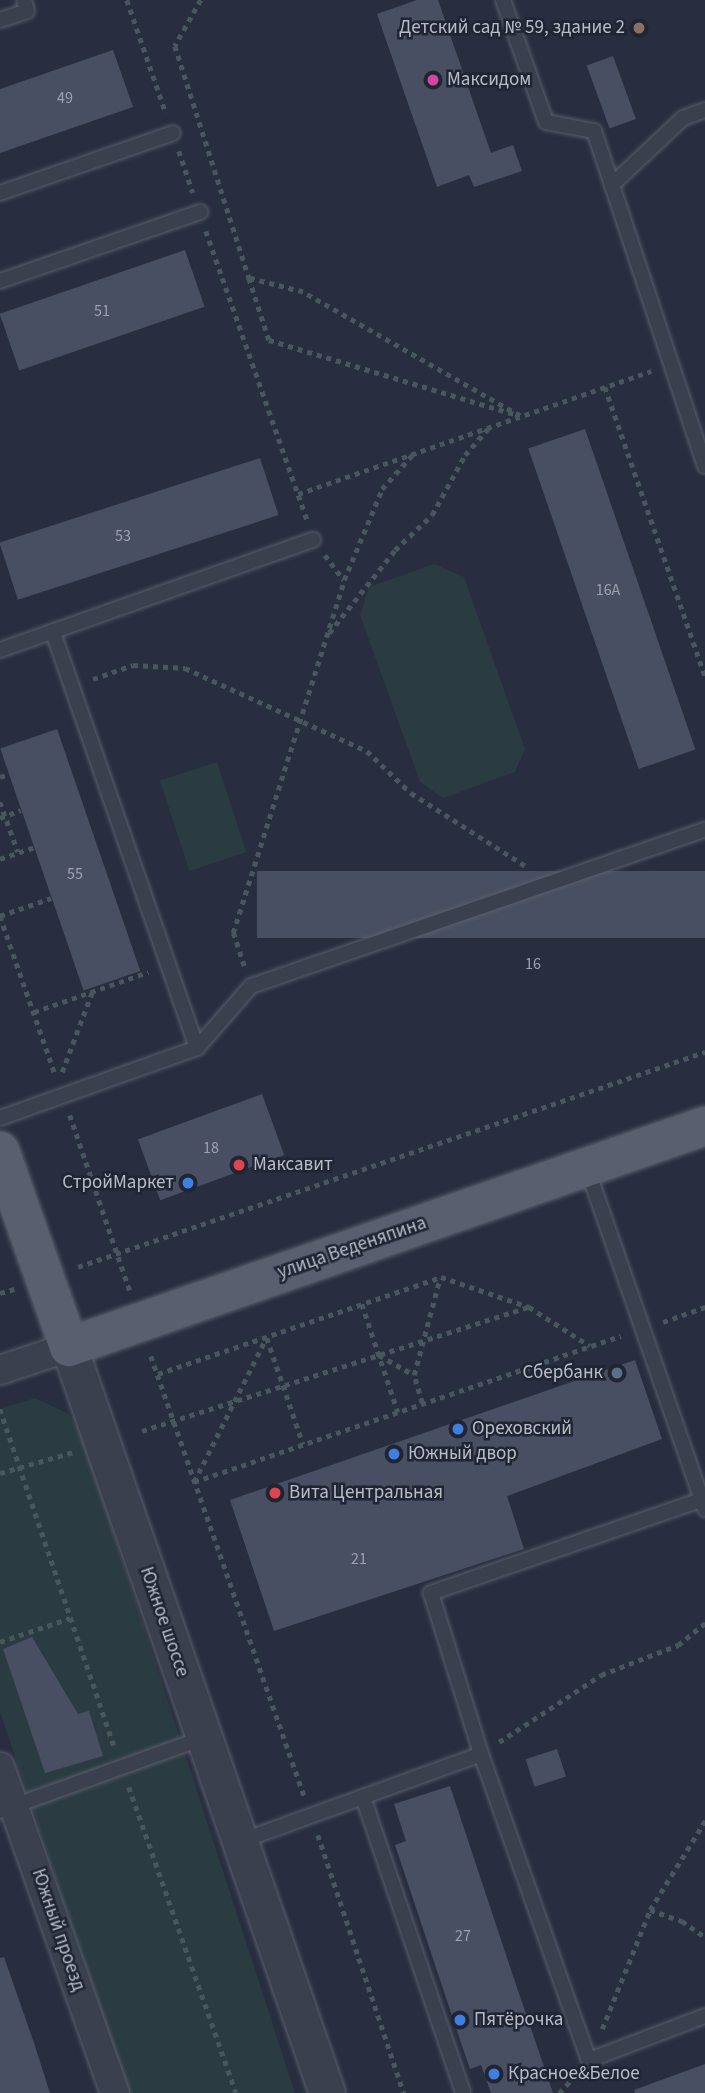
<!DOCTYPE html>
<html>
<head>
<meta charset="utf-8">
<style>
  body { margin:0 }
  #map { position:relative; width:705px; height:2093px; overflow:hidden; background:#282e3f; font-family:"Source Sans 3",sans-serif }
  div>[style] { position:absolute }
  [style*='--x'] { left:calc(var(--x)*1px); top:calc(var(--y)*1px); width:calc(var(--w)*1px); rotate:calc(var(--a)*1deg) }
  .green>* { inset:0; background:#2a3b41; transform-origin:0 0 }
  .building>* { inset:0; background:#494f62; transform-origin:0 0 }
  .path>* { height:4.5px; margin-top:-2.25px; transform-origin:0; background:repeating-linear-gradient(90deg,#48565d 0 5px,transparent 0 10px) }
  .roads { filter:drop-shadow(0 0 2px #595e6c) drop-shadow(0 0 2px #595e6c) }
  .service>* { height:14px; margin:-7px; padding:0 7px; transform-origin:7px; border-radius:7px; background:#3b404f }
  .minor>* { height:28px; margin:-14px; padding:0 14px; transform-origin:14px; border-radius:14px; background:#3b404f }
  .tertiary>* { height:35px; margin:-17.5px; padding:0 17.5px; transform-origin:17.5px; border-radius:17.5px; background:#3b404f }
  .primary>* { height:38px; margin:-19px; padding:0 19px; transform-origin:19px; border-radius:19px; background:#5a5f6f }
  .dots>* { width:19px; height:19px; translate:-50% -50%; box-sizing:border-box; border:4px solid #202534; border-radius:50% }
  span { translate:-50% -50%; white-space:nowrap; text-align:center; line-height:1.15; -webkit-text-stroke:5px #202534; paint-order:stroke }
  .number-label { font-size:16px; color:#9ca1af }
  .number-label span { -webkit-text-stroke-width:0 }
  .poi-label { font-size:19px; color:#b8bcc9 }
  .right { translate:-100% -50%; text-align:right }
  .left { translate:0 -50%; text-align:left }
  .street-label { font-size:19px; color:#b8bcc9 }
</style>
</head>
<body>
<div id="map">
  <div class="green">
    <div style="clip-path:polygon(434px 564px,464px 577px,525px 749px,515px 772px,443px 798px,420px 782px,360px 615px,369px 587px)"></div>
    <div style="left:217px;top:762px;width:95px;height:60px;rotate:72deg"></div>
    <div style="clip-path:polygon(35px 1398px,69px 1414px,81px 1433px,295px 2093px,129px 2093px,0 1712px,0 1409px)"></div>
  </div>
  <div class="building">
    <div style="clip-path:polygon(417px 0,438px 0,491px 153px,513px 145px,522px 171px,474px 187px,469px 175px,437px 187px,377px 14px)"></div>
    <div style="clip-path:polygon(113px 50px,133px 107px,0 153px,0 89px)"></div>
    <div style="left:613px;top:56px;width:67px;height:28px;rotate:70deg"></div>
    <div style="left:185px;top:250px;width:60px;height:196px;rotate:71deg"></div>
    <div style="left:585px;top:429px;width:339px;height:60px;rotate:71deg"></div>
    <div style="left:260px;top:458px;width:60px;height:274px;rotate:72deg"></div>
    <div style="left:57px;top:729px;width:256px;height:60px;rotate:71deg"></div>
    <div style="left:705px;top:871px;width:67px;height:448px;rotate:90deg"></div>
    <div style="left:262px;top:1094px;width:65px;height:132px;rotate:70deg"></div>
    <div style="clip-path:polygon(635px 1360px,662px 1439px,507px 1496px,524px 1549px,274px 1631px,230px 1500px)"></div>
    <div style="clip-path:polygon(32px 1637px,78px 1714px,89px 1711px,103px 1756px,45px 1773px,3px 1649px)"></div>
    <div style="left:557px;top:1749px;width:29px;height:33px;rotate:72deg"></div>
    <div style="clip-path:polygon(450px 1786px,510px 1967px,553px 2093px,491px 2093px,481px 2065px,470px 2069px,461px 2043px,395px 1845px,406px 1841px,394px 1804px)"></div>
    <div style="clip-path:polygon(4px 1957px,33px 2040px,50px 2093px,0 2093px,0 1958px)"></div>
    <div style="clip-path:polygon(705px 2064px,705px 2093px,635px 2093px,634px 2090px)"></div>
  </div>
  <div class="path">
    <div style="--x:127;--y:0;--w:120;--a:71"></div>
    <div style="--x:201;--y:0;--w:53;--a:119.5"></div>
    <div style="--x:175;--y:46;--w:244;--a:72.3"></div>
    <div style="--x:249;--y:278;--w:65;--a:72.1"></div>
    <div style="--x:269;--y:340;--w:262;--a:16.8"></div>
    <div style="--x:520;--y:416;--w:250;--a:-150.3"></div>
    <div style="--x:303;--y:292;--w:56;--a:-165.5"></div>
    <div style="--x:179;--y:151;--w:44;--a:71.6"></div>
    <div style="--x:206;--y:231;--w:306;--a:70.7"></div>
    <div style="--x:605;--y:387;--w:306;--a:70.9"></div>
    <div style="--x:298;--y:494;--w:374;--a:-19.2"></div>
    <div style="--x:325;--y:555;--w:31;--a:53"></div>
    <div style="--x:329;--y:633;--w:106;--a:-51.5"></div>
    <div style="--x:395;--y:550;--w:51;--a:-43.4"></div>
    <div style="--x:432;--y:515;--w:68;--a:-61.2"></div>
    <div style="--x:465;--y:455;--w:35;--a:-49"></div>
    <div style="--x:93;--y:679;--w:42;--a:-19.3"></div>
    <div style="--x:133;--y:665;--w:52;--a:3.3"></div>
    <div style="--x:185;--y:668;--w:200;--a:24.5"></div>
    <div style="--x:367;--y:751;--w:61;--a:43.7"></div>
    <div style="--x:411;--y:793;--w:138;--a:32.5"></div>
    <div style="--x:0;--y:777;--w:9;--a:-18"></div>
    <div style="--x:0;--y:802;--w:53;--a:70.2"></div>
    <div style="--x:0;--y:818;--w:22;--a:-21"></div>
    <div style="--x:0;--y:859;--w:36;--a:-19"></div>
    <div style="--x:0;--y:916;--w:170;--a:70.8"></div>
    <div style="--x:0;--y:916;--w:54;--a:-19.4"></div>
    <div style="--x:244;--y:966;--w:35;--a:-108"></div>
    <div style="--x:233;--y:933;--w:370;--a:-72.5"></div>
    <div style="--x:344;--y:580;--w:99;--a:-67.3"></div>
    <div style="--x:382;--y:489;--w:48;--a:-48.4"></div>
    <div style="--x:34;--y:1012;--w:121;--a:-19.3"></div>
    <div style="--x:62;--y:1072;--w:85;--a:-69.4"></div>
    <div style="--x:70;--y:1115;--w:186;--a:71.2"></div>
    <div style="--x:78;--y:1267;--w:663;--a:-18.93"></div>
    <div style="--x:0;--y:1293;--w:15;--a:-16"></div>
    <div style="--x:362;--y:1304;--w:114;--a:71.6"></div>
    <div style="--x:663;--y:1322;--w:45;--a:-19.7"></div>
    <div style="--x:267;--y:1338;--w:112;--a:71.2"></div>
    <div style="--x:379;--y:1355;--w:40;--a:29.7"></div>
    <div style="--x:151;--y:1356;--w:467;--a:70.8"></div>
    <div style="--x:158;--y:1374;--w:299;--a:-18.9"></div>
    <div style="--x:441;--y:1277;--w:93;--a:18.8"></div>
    <div style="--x:529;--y:1307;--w:72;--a:32.6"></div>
    <div style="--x:422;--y:1403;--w:29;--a:-106"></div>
    <div style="--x:414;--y:1375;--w:100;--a:-75"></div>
    <div style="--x:0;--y:1409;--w:359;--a:71.3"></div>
    <div style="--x:142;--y:1431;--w:405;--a:-17.8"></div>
    <div style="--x:0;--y:1473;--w:76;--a:-16"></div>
    <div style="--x:194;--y:1482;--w:451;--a:-18.9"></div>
    <div style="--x:194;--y:1482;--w:161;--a:-63.4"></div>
    <div style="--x:0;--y:1642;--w:74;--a:-18.9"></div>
    <div style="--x:499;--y:1742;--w:122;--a:-33.3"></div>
    <div style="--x:601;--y:1675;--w:83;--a:-21.3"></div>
    <div style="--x:678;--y:1645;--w:35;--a:-39"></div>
    <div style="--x:129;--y:1787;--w:324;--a:70.7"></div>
    <div style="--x:318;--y:1835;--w:272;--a:71.6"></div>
    <div style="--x:650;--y:1910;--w:34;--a:19"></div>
    <div style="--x:682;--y:1921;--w:28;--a:35"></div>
    <div style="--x:602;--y:2029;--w:128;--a:-68"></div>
    <div style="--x:650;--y:1910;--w:105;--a:-58.3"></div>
    <div style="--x:559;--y:2093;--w:23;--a:-47"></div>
  </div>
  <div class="roads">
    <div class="service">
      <div style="--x:503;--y:0;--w:129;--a:70.6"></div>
      <div style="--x:546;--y:122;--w:49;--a:10.6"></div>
      <div style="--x:594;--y:131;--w:57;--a:71.6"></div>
      <div style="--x:0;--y:20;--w:28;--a:-18"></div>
      <div style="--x:27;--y:11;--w:11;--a:-105"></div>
      <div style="--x:705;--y:110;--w:23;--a:160"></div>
      <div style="--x:683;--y:118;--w:98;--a:136.7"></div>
      <div style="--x:612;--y:185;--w:296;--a:71.7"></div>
      <div style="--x:0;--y:193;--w:183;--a:-19.1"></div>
      <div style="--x:0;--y:281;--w:212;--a:-19"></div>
      <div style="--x:0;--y:650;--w:332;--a:-19.4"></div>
      <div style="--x:197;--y:1048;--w:82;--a:-48.9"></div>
      <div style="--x:251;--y:986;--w:480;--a:-19"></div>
      <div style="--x:0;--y:1118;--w:209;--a:-19.6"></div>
      <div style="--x:197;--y:1048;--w:441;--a:-109.1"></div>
      <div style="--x:587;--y:1168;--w:361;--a:70.9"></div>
      <div style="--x:701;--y:1500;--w:286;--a:161"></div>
      <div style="--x:431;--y:1593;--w:169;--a:72.7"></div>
      <div style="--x:481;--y:1754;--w:324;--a:70.6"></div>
      <div style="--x:589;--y:2060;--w:124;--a:-20.8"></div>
      <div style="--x:363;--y:1797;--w:312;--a:71.3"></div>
      <div style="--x:0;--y:1811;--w:216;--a:-19.8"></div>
      <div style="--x:241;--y:1841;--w:255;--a:-19.9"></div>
    </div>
    <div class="minor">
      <div style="--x:0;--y:1370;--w:73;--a:-18.4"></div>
      <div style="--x:0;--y:1767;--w:346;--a:70.6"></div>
    </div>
    <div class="tertiary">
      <div style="--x:69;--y:1347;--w:789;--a:70.92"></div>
    </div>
    <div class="primary">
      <div style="--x:0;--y:1151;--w:208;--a:70.6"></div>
      <div style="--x:69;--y:1347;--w:673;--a:-19.16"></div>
    </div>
  </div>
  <div class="dots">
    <div style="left:639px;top:28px;background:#8d6e63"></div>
    <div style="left:433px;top:80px;background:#d1479c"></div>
    <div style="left:239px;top:1165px;background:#e0444e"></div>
    <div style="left:188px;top:1183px;background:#3f7fe0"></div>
    <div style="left:617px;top:1373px;background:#5c6f8a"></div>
    <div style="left:458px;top:1429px;background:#3f7fe0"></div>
    <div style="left:394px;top:1454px;background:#3f7fe0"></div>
    <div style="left:275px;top:1493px;background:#e0444e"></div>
    <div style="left:460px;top:2020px;background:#3f7fe0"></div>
    <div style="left:494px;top:2074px;background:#3f7fe0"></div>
  </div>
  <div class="number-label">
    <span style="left:65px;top:98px">49</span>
    <span style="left:102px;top:311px">51</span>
    <span style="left:123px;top:536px">53</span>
    <span style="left:608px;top:590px">16А</span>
    <span style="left:75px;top:874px">55</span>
    <span style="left:533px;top:964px">16</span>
    <span style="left:211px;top:1148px">18</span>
    <span style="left:359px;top:1559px">21</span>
    <span style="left:463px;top:1936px">27</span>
  </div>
  <div class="poi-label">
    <span class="right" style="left:625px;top:28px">Детский сад № 59, здание 2</span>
    <span class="left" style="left:447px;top:80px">Максидом</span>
    <span class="left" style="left:253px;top:1165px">Максавит</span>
    <span class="right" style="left:174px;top:1183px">СтройМаркет</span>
    <span class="right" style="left:603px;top:1373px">Сбербанк</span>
    <span class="left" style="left:472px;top:1429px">Ореховский</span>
    <span class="left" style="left:408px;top:1454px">Южный двор</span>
    <span class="left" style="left:289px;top:1493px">Вита Центральная</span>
    <span class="left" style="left:474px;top:2020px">Пятёрочка</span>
    <span class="left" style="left:508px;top:2074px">Красное&amp;Белое</span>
  </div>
  <div class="street-label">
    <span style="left:352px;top:1248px;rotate:-19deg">улица Веденяпина</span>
    <span style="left:164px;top:1622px;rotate:71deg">Южное шоссе</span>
    <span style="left:58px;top:1930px;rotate:71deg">Южный проезд</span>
  </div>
</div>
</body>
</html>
